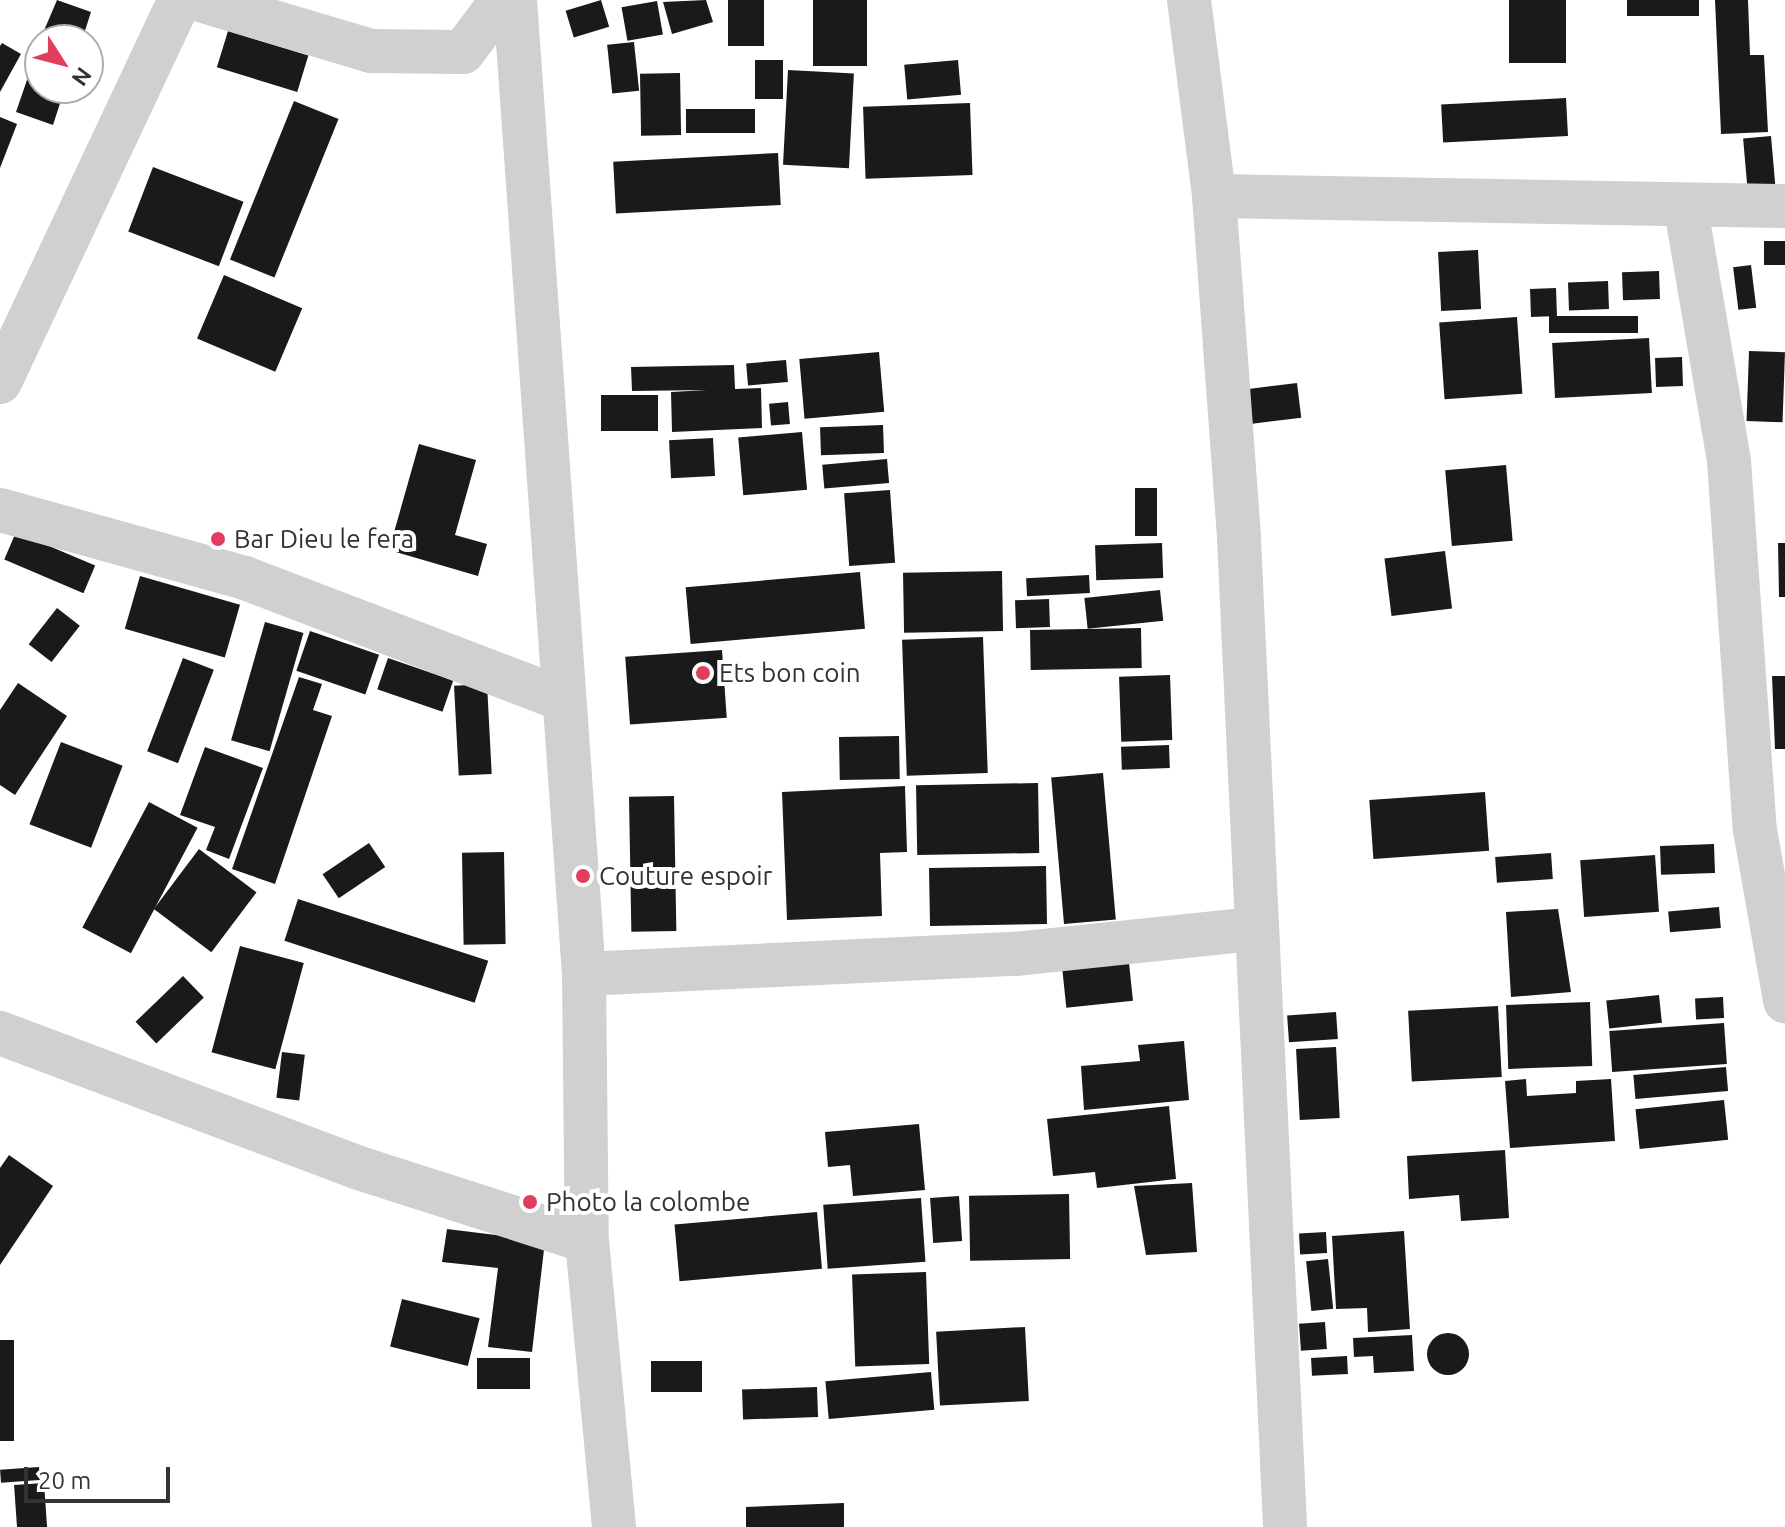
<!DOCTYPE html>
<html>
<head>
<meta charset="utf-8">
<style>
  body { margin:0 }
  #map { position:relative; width:1785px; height:1527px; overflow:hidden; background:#fff; font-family:Ubuntu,sans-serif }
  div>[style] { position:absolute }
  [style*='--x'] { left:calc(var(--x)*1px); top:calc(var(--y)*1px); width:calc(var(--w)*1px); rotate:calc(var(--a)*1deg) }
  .building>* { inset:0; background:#1a1a1a; transform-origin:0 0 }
  .round { border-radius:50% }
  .street>* { height:44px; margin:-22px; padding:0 22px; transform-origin:22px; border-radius:22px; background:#d0d0d0 }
  .dots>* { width:22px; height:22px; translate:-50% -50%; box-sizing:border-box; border:4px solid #fff; border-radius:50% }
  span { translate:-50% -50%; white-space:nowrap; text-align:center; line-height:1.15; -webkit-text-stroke:8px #fff; paint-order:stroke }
  .poi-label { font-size:26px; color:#333 }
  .left { translate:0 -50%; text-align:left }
  .north { position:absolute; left:24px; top:24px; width:80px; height:80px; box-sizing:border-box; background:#fff; border:2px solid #adadad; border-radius:50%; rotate:126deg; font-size:22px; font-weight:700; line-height:32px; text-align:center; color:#333 }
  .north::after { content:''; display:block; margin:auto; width:28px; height:36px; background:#e13d5e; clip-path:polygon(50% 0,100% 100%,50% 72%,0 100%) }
  .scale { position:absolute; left:24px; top:1467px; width:146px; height:36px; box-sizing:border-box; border:4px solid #333; border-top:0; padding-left:10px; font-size:24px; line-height:28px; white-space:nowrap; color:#333; -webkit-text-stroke:6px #fff; paint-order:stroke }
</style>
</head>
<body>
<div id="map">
  <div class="building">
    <div style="clip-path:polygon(57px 0,91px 12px,82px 40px,40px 40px)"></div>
    <div style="left:601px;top:0;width:28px;height:37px;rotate:73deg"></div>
    <div style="clip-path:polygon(706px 0,713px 22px,672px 34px,663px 2px)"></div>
    <div style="left:728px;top:0;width:36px;height:46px"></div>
    <div style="left:813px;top:0;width:54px;height:66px"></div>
    <div style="left:1509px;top:0;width:57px;height:63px"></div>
    <div style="left:1627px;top:0;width:72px;height:16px"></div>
    <div style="clip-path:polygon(1715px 0,1748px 0,1750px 55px,1764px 55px,1768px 132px,1721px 134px)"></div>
    <div style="left:657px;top:1px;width:34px;height:36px;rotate:80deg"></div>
    <div style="left:228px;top:31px;width:84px;height:38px;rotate:17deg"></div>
    <div style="clip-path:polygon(40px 42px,40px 88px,65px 88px,53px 125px,16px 112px)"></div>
    <div style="left:634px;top:42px;width:49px;height:27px;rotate:84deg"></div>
    <div style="clip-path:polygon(2px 43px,21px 54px,0 92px,0 46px)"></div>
    <div style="left:783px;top:60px;width:39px;height:28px;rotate:90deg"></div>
    <div style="left:958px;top:60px;width:35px;height:54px;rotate:85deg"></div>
    <div style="left:788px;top:70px;width:66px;height:95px;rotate:3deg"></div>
    <div style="left:680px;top:73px;width:62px;height:40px;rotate:89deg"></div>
    <div style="left:1566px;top:98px;width:38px;height:125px;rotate:87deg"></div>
    <div style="left:294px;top:101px;width:48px;height:171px;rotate:22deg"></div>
    <div style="left:970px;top:103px;width:72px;height:107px;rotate:88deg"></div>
    <div style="left:686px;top:109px;width:69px;height:24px"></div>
    <div style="clip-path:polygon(0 117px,17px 124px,0 168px)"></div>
    <div style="left:1771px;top:136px;width:55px;height:28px;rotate:85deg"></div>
    <div style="left:778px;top:153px;width:52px;height:165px;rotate:87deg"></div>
    <div style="left:153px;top:167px;width:97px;height:69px;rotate:21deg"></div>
    <div style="left:1785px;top:241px;width:24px;height:21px;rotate:90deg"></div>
    <div style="left:1478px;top:250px;width:59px;height:40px;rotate:87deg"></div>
    <div style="left:1751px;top:265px;width:43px;height:18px;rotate:83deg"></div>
    <div style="left:1659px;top:271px;width:28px;height:37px;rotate:88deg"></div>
    <div style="left:224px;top:275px;width:85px;height:69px;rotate:23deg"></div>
    <div style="left:1608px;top:281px;width:28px;height:40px;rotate:88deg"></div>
    <div style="left:1556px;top:288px;width:28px;height:26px;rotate:88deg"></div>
    <div style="left:1638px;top:316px;width:17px;height:89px;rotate:90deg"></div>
    <div style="left:1517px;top:317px;width:77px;height:78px;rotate:86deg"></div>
    <div style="left:1649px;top:338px;width:55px;height:97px;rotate:87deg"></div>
    <div style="left:1749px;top:351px;width:36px;height:70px;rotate:2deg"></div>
    <div style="left:879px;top:352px;width:60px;height:80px;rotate:85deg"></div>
    <div style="left:1682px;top:357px;width:29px;height:27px;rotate:88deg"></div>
    <div style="left:786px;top:360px;width:22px;height:40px;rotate:85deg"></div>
    <div style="clip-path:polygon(734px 365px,735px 389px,761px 388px,762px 428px,672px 432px,671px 392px,707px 390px,632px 391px,631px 367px)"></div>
    <div style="left:1297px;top:383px;width:35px;height:55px;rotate:83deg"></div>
    <div style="left:601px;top:395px;width:57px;height:36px"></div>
    <div style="left:788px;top:402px;width:22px;height:19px;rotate:85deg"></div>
    <div style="left:883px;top:425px;width:28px;height:63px;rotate:88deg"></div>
    <div style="left:802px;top:432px;width:58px;height:64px;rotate:85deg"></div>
    <div style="left:713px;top:438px;width:38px;height:44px;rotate:87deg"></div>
    <div style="clip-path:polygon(419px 444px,476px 460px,455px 535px,487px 544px,478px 576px,389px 550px)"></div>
    <div style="left:887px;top:459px;width:24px;height:65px;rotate:85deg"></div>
    <div style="left:1506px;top:465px;width:76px;height:61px;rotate:85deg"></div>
    <div style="left:1135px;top:488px;width:22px;height:48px"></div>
    <div style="left:890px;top:490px;width:73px;height:46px;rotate:86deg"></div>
    <div style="left:16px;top:532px;width:86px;height:30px;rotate:23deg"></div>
    <div style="left:1162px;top:543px;width:35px;height:67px;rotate:88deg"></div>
    <div style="clip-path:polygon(1778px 543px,1785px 543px,1785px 597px,1779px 597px)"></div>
    <div style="left:1445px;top:551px;width:58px;height:61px;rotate:83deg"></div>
    <div style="left:1002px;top:571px;width:60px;height:99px;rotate:89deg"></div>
    <div style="left:860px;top:572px;width:57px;height:175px;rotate:85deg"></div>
    <div style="left:1089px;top:575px;width:18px;height:63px;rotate:87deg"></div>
    <div style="left:140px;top:576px;width:104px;height:55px;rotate:16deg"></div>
    <div style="left:1160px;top:590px;width:31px;height:76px;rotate:84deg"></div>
    <div style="left:1049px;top:599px;width:28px;height:34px;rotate:88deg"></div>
    <div style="left:57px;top:608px;width:29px;height:46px;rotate:38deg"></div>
    <div style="left:265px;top:622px;width:40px;height:123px;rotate:16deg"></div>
    <div style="left:1141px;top:628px;width:40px;height:111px;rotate:89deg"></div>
    <div style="left:310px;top:631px;width:73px;height:42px;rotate:19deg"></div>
    <div style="left:983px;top:637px;width:136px;height:81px;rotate:88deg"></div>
    <div style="left:722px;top:650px;width:68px;height:97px;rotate:86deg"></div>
    <div style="left:183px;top:658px;width:33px;height:100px;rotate:21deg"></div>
    <div style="left:388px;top:658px;width:69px;height:33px;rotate:19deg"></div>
    <div style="left:1170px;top:675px;width:65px;height:51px;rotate:88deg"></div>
    <div style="clip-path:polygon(1772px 676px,1785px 676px,1785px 749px,1775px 749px)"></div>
    <div style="clip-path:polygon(299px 677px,322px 684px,313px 710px,332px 716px,275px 884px,232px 869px)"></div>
    <div style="clip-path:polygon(18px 683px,67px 716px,15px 795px,0 785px,0 710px)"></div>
    <div style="left:487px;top:684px;width:90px;height:33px;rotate:87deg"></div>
    <div style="left:899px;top:736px;width:43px;height:60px;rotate:89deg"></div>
    <div style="left:61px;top:742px;width:66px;height:88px;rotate:21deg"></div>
    <div style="left:1169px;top:745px;width:23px;height:48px;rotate:88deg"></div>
    <div style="clip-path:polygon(205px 747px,263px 768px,229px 859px,206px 850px,215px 827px,180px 815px)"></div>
    <div style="left:1103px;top:773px;width:147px;height:52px;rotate:85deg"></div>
    <div style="left:1038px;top:783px;width:70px;height:122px;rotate:89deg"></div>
    <div style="clip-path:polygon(905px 786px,907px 852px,880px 853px,882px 916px,787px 920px,782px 792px)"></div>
    <div style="left:1485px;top:792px;width:59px;height:116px;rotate:86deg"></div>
    <div style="left:674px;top:796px;width:135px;height:45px;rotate:89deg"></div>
    <div style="left:149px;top:802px;width:55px;height:142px;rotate:28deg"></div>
    <div style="left:369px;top:843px;width:29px;height:56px;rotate:56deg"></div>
    <div style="left:1714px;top:844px;width:29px;height:54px;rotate:88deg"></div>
    <div style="left:199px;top:849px;width:72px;height:75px;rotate:37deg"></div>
    <div style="left:504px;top:852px;width:92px;height:42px;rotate:89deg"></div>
    <div style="left:1551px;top:853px;width:26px;height:56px;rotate:86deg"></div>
    <div style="left:1655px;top:855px;width:57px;height:75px;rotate:86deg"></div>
    <div style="left:1046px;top:866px;width:58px;height:117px;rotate:89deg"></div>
    <div style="left:298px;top:899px;width:200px;height:44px;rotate:18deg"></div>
    <div style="left:1719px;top:907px;width:21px;height:51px;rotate:85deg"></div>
    <div style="clip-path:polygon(1558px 909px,1571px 992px,1511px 997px,1506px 912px)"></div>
    <div style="left:240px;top:946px;width:66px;height:110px;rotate:15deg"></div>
    <div style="left:1129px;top:963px;width:38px;height:67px;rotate:84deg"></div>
    <div style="left:183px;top:976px;width:30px;height:66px;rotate:46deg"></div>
    <div style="left:1659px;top:995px;width:28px;height:53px;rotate:84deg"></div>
    <div style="left:1723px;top:997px;width:21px;height:28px;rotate:87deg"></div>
    <div style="left:1590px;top:1002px;width:64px;height:84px;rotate:88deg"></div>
    <div style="left:1498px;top:1006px;width:71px;height:90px;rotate:87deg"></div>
    <div style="left:1336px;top:1012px;width:27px;height:49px;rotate:86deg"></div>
    <div style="left:1724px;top:1023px;width:41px;height:115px;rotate:86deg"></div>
    <div style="clip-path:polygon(1184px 1041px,1189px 1100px,1084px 1110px,1081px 1066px,1140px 1061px,1138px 1045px)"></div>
    <div style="left:1336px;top:1047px;width:71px;height:40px;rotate:87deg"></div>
    <div style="left:282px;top:1052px;width:23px;height:46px;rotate:7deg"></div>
    <div style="left:1726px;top:1067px;width:24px;height:93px;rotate:85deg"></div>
    <div style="clip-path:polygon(1526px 1079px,1527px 1096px,1576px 1093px,1576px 1081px,1611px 1079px,1615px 1141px,1510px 1148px,1505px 1081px)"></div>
    <div style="left:1724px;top:1100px;width:40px;height:89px;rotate:84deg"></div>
    <div style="clip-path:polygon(1169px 1106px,1176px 1179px,1097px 1188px,1095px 1172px,1053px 1176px,1047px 1119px)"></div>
    <div style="clip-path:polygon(919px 1124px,925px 1190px,853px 1196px,850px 1165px,828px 1167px,825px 1132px)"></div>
    <div style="clip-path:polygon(1505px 1150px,1509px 1218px,1461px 1221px,1459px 1195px,1409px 1199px,1407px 1156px)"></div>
    <div style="clip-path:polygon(9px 1155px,53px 1186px,0 1265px,0 1168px)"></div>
    <div style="clip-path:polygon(1192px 1183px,1197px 1252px,1146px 1255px,1134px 1186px)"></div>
    <div style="left:1069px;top:1194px;width:65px;height:100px;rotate:89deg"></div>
    <div style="left:959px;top:1196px;width:45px;height:29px;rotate:86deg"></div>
    <div style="left:921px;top:1198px;width:64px;height:98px;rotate:86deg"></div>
    <div style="left:817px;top:1212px;width:57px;height:143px;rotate:85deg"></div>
    <div style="clip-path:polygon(447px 1229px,545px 1241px,532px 1352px,488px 1347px,498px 1268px,442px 1262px)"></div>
    <div style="clip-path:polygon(1404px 1231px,1410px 1329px,1368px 1332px,1367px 1308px,1336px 1309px,1332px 1236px)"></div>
    <div style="left:1326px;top:1232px;width:21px;height:27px;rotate:87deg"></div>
    <div style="left:1328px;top:1259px;width:50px;height:22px;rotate:84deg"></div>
    <div style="left:926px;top:1272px;width:92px;height:74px;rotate:88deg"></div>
    <div style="left:402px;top:1299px;width:80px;height:49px;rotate:14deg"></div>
    <div style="left:1325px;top:1322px;width:27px;height:26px;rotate:86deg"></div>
    <div style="left:1025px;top:1327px;width:74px;height:89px;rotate:87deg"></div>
    <div class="round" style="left:1427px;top:1333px;width:42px;height:42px"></div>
    <div style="clip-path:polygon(1412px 1335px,1414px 1371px,1374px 1373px,1373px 1356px,1354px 1357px,1353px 1338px)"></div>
    <div style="left:0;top:1340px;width:14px;height:101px"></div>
    <div style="left:1347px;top:1356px;width:18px;height:36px;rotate:87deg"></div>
    <div style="left:477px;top:1358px;width:53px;height:31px"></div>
    <div style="left:651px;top:1361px;width:51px;height:31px"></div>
    <div style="left:931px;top:1372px;width:38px;height:106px;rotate:85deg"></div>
    <div style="left:817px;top:1387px;width:30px;height:75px;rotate:88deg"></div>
    <div style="left:39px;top:1467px;width:13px;height:39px;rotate:86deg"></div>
    <div style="left:44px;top:1483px;width:44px;height:30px;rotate:86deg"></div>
    <div style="clip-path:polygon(844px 1503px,844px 1527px,746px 1527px,746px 1507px)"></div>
  </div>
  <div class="street">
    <div style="--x:200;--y:0;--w:178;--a:16.6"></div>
    <div style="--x:371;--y:51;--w:92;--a:0.6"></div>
    <div style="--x:463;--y:52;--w:65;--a:-53.1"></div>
    <div style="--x:515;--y:0;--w:976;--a:85.95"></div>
    <div style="--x:584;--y:974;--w:267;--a:89.4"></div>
    <div style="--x:587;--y:1241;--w:287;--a:84.6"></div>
    <div style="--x:1189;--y:0;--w:198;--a:82.7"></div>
    <div style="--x:1214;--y:196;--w:344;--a:85.8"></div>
    <div style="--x:1239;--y:539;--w:989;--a:87.33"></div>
    <div style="--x:1214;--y:196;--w:571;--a:1"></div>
    <div style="--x:1686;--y:209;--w:256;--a:80.3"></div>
    <div style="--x:1729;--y:461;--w:370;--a:86"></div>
    <div style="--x:1755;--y:830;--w:174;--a:80"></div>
    <div style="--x:0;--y:382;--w:422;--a:-64.8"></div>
    <div style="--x:0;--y:510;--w:254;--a:15.5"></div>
    <div style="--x:245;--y:578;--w:336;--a:20.9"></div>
    <div style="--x:584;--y:974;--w:431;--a:-2.7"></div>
    <div style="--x:1015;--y:954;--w:238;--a:-6"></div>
    <div style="--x:0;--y:1033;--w:384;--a:20.6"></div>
    <div style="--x:359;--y:1168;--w:239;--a:17.8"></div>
  </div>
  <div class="dots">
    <div style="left:218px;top:539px;background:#e13d5e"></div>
    <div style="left:703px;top:673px;background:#e13d5e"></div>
    <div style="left:583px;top:876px;background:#e13d5e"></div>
    <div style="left:530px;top:1202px;background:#e13d5e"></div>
  </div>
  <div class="poi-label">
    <span class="left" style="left:234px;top:539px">Bar Dieu le fera</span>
    <span class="left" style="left:719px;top:673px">Ets bon coin</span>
    <span class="left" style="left:599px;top:876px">Couture espoir</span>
    <span class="left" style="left:546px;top:1202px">Photo la colombe</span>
  </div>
  <div class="north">N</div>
  <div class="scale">20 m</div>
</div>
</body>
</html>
